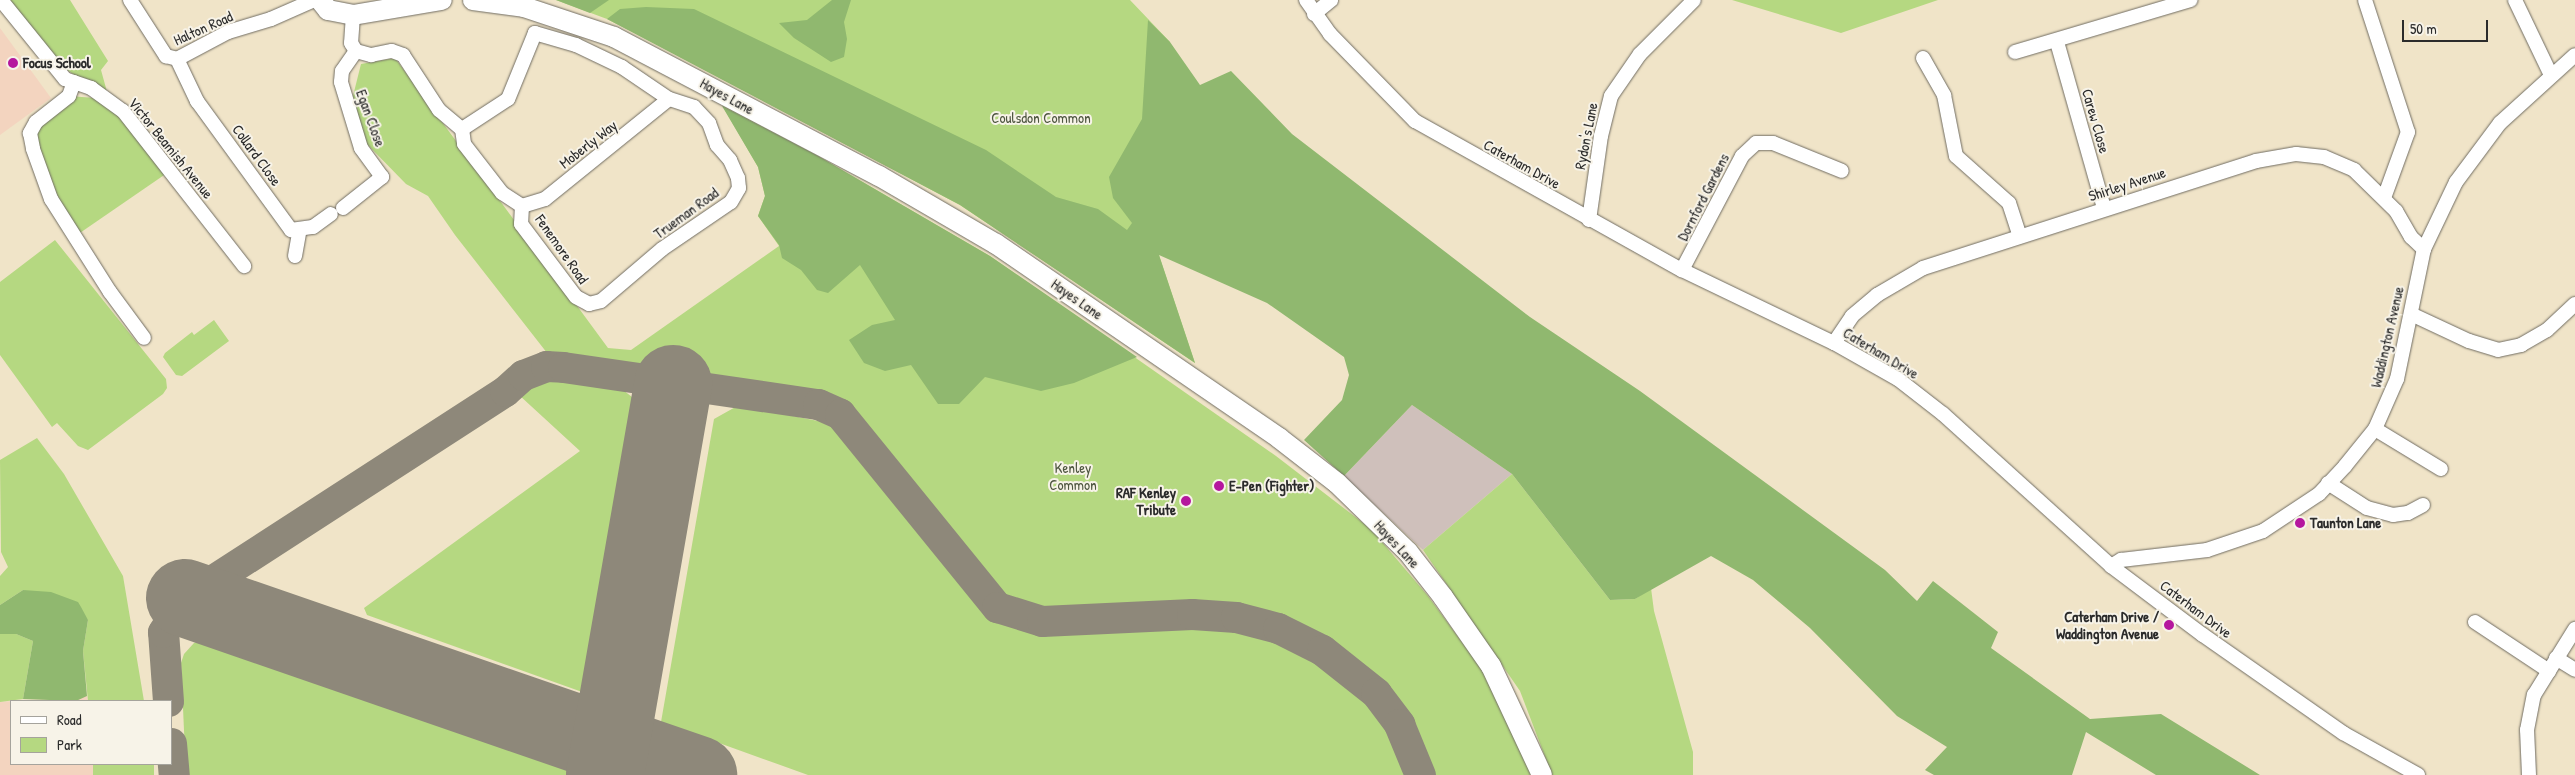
<!DOCTYPE html>
<html>
<head>
<meta charset="utf-8">
<style>
  body { margin:0 }
  #map { position:relative; width:2575px; height:775px; overflow:hidden; background:#f0e4c8; font-family:"Patrick Hand",sans-serif }
  div>[style] { position:absolute }
  [style*='--x'] { left:calc(var(--x)*1px); top:calc(var(--y)*1px); width:calc(var(--w)*1px); rotate:calc(var(--a)*1deg) }
  .built>* { inset:0; background:#f3d4bf }
  .industrial>* { inset:0; background:#cfc0bb }
  .green>* { inset:0; background:#b5d881; transform-origin:0 0 }
  .forest>* { inset:0; background:#90b86f }
  .taxiway>* { height:31px; margin:-15.5px; padding:0 15.5px; transform-origin:15.5px; border-radius:15.5px; background:#8e887a }
  .runway>* { height:78px; margin:-39px; padding:0 39px; transform-origin:39px; border-radius:39px; background:#8e887a }
  .roads { filter:drop-shadow(0 0 1px #706c62) drop-shadow(0 0 1px #706c62) }
  .street>* { height:14px; margin:-7px; padding:0 7px; transform-origin:7px; border-radius:7px; background:#fff }
  .secondary>* { height:20px; margin:-10px; padding:0 10px; transform-origin:10px; border-radius:10px; background:#fff }
  .dots>* { width:14px; height:14px; translate:-50% -50%; box-sizing:border-box; border:2px solid #f7f3e8; border-radius:50% }
  span { translate:-50% -50%; white-space:nowrap; text-align:center; line-height:1.15; -webkit-text-stroke:4px #f7f3e8; paint-order:stroke }
  .street-label { font-size:15px; color:#2b2b2b }
  .poi-label { font-size:15px; color:#2b2b2b; font-weight:700 }
  .left { translate:0 -50%; text-align:left }
  .right { translate:-100% -50%; text-align:right }
  .park-label { font-size:15px; color:#4e5640 }
  .legend { position:absolute; left:10px; top:700px; width:162px; height:65px; box-sizing:border-box; background:#f7f3e8; border:1px solid #a5a39c; margin:0; padding:6px 9px; list-style:none; font-size:15px; color:#2b2b2b }
  .legend li { display:flex; align-items:center; gap:10px; height:25px }
  .legend b { width:25px; border:1px solid #a5a39c }
  .scale { position:absolute; left:2402px; top:20px; width:86px; height:22px; box-sizing:border-box; border:2px solid #2b2b2b; border-top:0; padding-left:6px; font-size:15px; line-height:18px; white-space:nowrap; color:#2b2b2b; -webkit-text-stroke:4px #f7f3e8; paint-order:stroke }
</style>
</head>
<body>
<div id="map">
  <div class="built">
    <div style="clip-path:polygon(0 28px,51px 98px,0 135px)"></div>
    <div style="clip-path:polygon(87px 696px,88px 701px,11px 701px,11px 764px,93px 764px,94px 775px,0 775px,0 702px)"></div>
  </div>
  <div class="industrial">
    <div style="clip-path:polygon(1412px 405px,1512px 474px,1423px 550px,1344px 476px)"></div>
  </div>
  <div class="green">
    <div style="clip-path:polygon(8px 0,70px 0,108px 61px,101px 70px,109px 99px,170px 171px,74px 237px,30px 133px,69px 96px,108px 99px,63px 67px)"></div>
    <div style="clip-path:polygon(556px 0,1130px 0,1170px 42px,1159px 255px,1195px 363px,960px 205px,654px 43px,607px 19px)"></div>
    <div style="clip-path:polygon(1732px 0,1938px 0,1841px 33px)"></div>
    <div style="clip-path:polygon(395px 58px,608px 348px,631px 350px,779px 246px,758px 216px,765px 196px,758px 167px,722px 105px,818px 156px,990px 256px,1276px 456px,1371px 529px,1428px 596px,1478px 664px,1511px 720px,1531px 775px,1428px 775px,1406px 721px,1383px 690px,1360px 668px,1326px 644px,1282px 622px,1235px 609px,1191px 606px,1044px 613px,998px 598px,860px 425px,845px 409px,820px 397px,551px 358px,455px 235px,428px 196px,406px 184px,364px 141px,353px 96px,361px 64px)"></div>
    <div style="clip-path:polygon(55px 240px,166px 379px,167px 388px,163px 394px,88px 450px,78px 446px,57px 423px,52px 427px,0 355px,0 282px)"></div>
    <div style="clip-path:polygon(214px 320px,229px 341px,182px 376px,176px 375px,163px 357px,165px 353px,192px 332px,194px 335px)"></div>
    <div style="clip-path:polygon(545px 375px,614px 383px,632px 397px,636px 412px,585px 693px,367px 615px,364px 608px,580px 451px,519px 395px)"></div>
    <div style="clip-path:polygon(739px 405px,833px 424px,985px 614px,1043px 633px,1187px 625px,1222px 625px,1269px 635px,1308px 653px,1350px 681px,1381px 715px,1410px 775px,808px 775px,661px 722px,714px 419px)"></div>
    <div style="clip-path:polygon(37px 438px,64px 474px,123px 576px,144px 701px,88px 701px,83px 651px,88px 620px,23px 590px,0 605px,0 576px,8px 567px,1px 552px,0 460px)"></div>
    <div style="clip-path:polygon(1512px 474px,1610px 600px,1635px 599px,1651px 588px,1654px 611px,1693px 752px,1693px 775px,1552px 775px,1520px 691px,1423px 550px)"></div>
    <div style="clip-path:polygon(0 634px,16px 634px,33px 641px,23px 699px,0 702px)"></div>
    <div style="clip-path:polygon(208px 638px,569px 771px,569px 775px,186px 775px,181px 663px,184px 654px,194px 643px)"></div>
    <div style="left:93px;top:764px;width:61px;height:11px"></div>
  </div>
  <div class="forest">
    <div style="clip-path:polygon(556px 0,609px 0,590px 13px)"></div>
    <div style="clip-path:polygon(832px 0,851px 0,844px 22px,847px 39px,844px 57px,831px 62px,794px 38px,779px 23px,807px 20px)"></div>
    <div style="clip-path:polygon(646px 7px,694px 9px,986px 150px,1056px 197px,1098px 209px,1127px 230px,1132px 223px,1113px 198px,1109px 177px,1142px 119px,1148px 20px,1170px 42px,1200px 85px,1231px 71px,1292px 134px,1530px 317px,1640px 391px,1885px 570px,1917px 601px,1933px 581px,1998px 632px,1991px 648px,2090px 719px,2161px 714px,2260px 775px,2156px 775px,2086px 732px,2072px 775px,1934px 775px,1925px 770px,1947px 747px,1897px 716px,1810px 628px,1753px 580px,1711px 556px,1635px 599px,1610px 600px,1512px 474px,1412px 405px,1344px 476px,1304px 440px,1342px 400px,1349px 375px,1344px 357px,1267px 303px,1159px 255px,1195px 363px,960px 205px,607px 19px,620px 9px)"></div>
    <div style="clip-path:polygon(722px 106px,818px 156px,990px 256px,1137px 357px,1074px 383px,1041px 391px,985px 377px,959px 404px,938px 404px,911px 365px,885px 371px,864px 363px,849px 340px,872px 325px,895px 320px,860px 265px,828px 293px,817px 290px,801px 270px,782px 258px,779px 245px,758px 216px,765px 196px,758px 167px)"></div>
    <div style="clip-path:polygon(23px 590px,51px 592px,78px 602px,81px 607px,88px 620px,83px 651px,87px 696px,76px 701px,23px 699px,33px 641px,16px 634px,0 634px,0 605px)"></div>
  </div>
  <div class="taxiway">
    <div style="--x:168;--y:701;--w:69;--a:-94.1"></div>
    <div style="--x:163;--y:632;--w:40;--a:-57.1"></div>
    <div style="--x:185;--y:598;--w:381;--a:-32.9"></div>
    <div style="--x:505;--y:391;--w:24;--a:-42"></div>
    <div style="--x:523;--y:375;--w:25;--a:-21"></div>
    <div style="--x:546;--y:366;--w:17;--a:3"></div>
    <div style="--x:563;--y:367;--w:258;--a:8.3"></div>
    <div style="--x:818;--y:404;--w:24;--a:24"></div>
    <div style="--x:840;--y:414;--w:249;--a:50.9"></div>
    <div style="--x:997;--y:607;--w:47;--a:17.3"></div>
    <div style="--x:1042;--y:621;--w:150;--a:-2.7"></div>
    <div style="--x:1192;--y:614;--w:44;--a:3.9"></div>
    <div style="--x:1236;--y:617;--w:43;--a:14.7"></div>
    <div style="--x:1278;--y:628;--w:49;--a:26.6"></div>
    <div style="--x:1322;--y:650;--w:69;--a:38.5"></div>
    <div style="--x:1376;--y:693;--w:39;--a:53"></div>
    <div style="--x:1399;--y:724;--w:55;--a:67.6"></div>
    <div style="--x:171;--y:743;--w:32;--a:85"></div>
  </div>
  <div class="runway">
    <div style="--x:185;--y:598;--w:543;--a:19.04"></div>
    <div style="--x:605;--y:775;--w:397;--a:-80.1"></div>
  </div>
  <div class="roads">
    <div class="street">
      <div style="--x:1;--y:0;--w:102;--a:51"></div>
      <div style="--x:65;--y:79;--w:28;--a:19"></div>
      <div style="--x:91;--y:88;--w:39;--a:36"></div>
      <div style="--x:123;--y:111;--w:197;--a:52"></div>
      <div style="--x:130;--y:0;--w:67;--a:57.3"></div>
      <div style="--x:166;--y:56;--w:11;--a:15"></div>
      <div style="--x:177;--y:59;--w:58;--a:-27.9"></div>
      <div style="--x:228;--y:32;--w:45;--a:-16.8"></div>
      <div style="--x:271;--y:19;--w:47;--a:-23.8"></div>
      <div style="--x:1306;--y:0;--w:42;--a:54.8"></div>
      <div style="--x:1330;--y:34;--w:122;--a:45.7"></div>
      <div style="--x:1415;--y:121;--w:306;--a:29.2"></div>
      <div style="--x:1682;--y:270;--w:169;--a:25.7"></div>
      <div style="--x:1834;--y:343;--w:73;--a:29.4"></div>
      <div style="--x:1898;--y:379;--w:57;--a:37.9"></div>
      <div style="--x:1943;--y:414;--w:227;--a:42.1"></div>
      <div style="--x:2111;--y:566;--w:115;--a:36.9"></div>
      <div style="--x:2203;--y:635;--w:171;--a:35"></div>
      <div style="--x:2343;--y:733;--w:86;--a:29.2"></div>
      <div style="--x:2365;--y:0;--w:139;--a:72"></div>
      <div style="--x:2408;--y:132;--w:70;--a:110"></div>
      <div style="--x:2515;--y:0;--w:83;--a:64.4"></div>
      <div style="--x:1314;--y:14;--w:22;--a:-39"></div>
      <div style="--x:353;--y:15;--w:28;--a:94"></div>
      <div style="--x:351;--y:43;--w:9;--a:58"></div>
      <div style="--x:356;--y:51;--w:16;--a:15"></div>
      <div style="--x:371;--y:55;--w:21;--a:-11"></div>
      <div style="--x:392;--y:51;--w:12;--a:20"></div>
      <div style="--x:403;--y:55;--w:66;--a:56.8"></div>
      <div style="--x:439;--y:110;--w:30;--a:40"></div>
      <div style="--x:462;--y:129;--w:15;--a:82"></div>
      <div style="--x:464;--y:144;--w:62;--a:52.2"></div>
      <div style="--x:502;--y:193;--w:24;--a:33"></div>
      <div style="--x:522;--y:206;--w:18;--a:93"></div>
      <div style="--x:521;--y:224;--w:91;--a:53"></div>
      <div style="--x:576;--y:297;--w:15;--a:28"></div>
      <div style="--x:589;--y:304;--w:12;--a:-14"></div>
      <div style="--x:601;--y:301;--w:80;--a:-40.4"></div>
      <div style="--x:662;--y:249;--w:83;--a:-34.3"></div>
      <div style="--x:731;--y:202;--w:16;--a:-60"></div>
      <div style="--x:739;--y:188;--w:10;--a:-96"></div>
      <div style="--x:738;--y:178;--w:20;--a:-114"></div>
      <div style="--x:730;--y:160;--w:20;--a:-131"></div>
      <div style="--x:717;--y:145;--w:23;--a:-110"></div>
      <div style="--x:709;--y:123;--w:22;--a:-133"></div>
      <div style="--x:694;--y:107;--w:26;--a:-162"></div>
      <div style="--x:669;--y:99;--w:57;--a:-145.8"></div>
      <div style="--x:622;--y:67;--w:51;--a:-154.4"></div>
      <div style="--x:576;--y:45;--w:43;--a:-163.7"></div>
      <div style="--x:535;--y:33;--w:71;--a:112.2"></div>
      <div style="--x:508;--y:99;--w:55;--a:146.9"></div>
      <div style="--x:2057;--y:42;--w:173;--a:74.2"></div>
      <div style="--x:2015;--y:52;--w:183;--a:-16.5"></div>
      <div style="--x:1923;--y:58;--w:43;--a:60.4"></div>
      <div style="--x:1944;--y:95;--w:62;--a:78.9"></div>
      <div style="--x:1956;--y:156;--w:71;--a:41.6"></div>
      <div style="--x:2009;--y:203;--w:35;--a:72"></div>
      <div style="--x:177;--y:59;--w:47;--a:64.5"></div>
      <div style="--x:197;--y:101;--w:160;--a:53.9"></div>
      <div style="--x:291;--y:230;--w:22;--a:-8"></div>
      <div style="--x:313;--y:227;--w:22;--a:-36"></div>
      <div style="--x:74;--y:82;--w:15;--a:110"></div>
      <div style="--x:69;--y:96;--w:42;--a:141.8"></div>
      <div style="--x:36;--y:122;--w:13;--a:119"></div>
      <div style="--x:30;--y:133;--w:16;--a:79"></div>
      <div style="--x:33;--y:149;--w:53;--a:70.2"></div>
      <div style="--x:51;--y:199;--w:110;--a:57.6"></div>
      <div style="--x:110;--y:292;--w:57;--a:53.5"></div>
      <div style="--x:522;--y:206;--w:24;--a:-17"></div>
      <div style="--x:545;--y:199;--w:159;--a:-38.9"></div>
      <div style="--x:343;--y:208;--w:50;--a:-38.5"></div>
      <div style="--x:382;--y:177;--w:36;--a:-126"></div>
      <div style="--x:361;--y:148;--w:69;--a:-106.9"></div>
      <div style="--x:341;--y:82;--w:11;--a:-85"></div>
      <div style="--x:342;--y:71;--w:24;--a:-55"></div>
      <div style="--x:1589;--y:220;--w:85;--a:-81.9"></div>
      <div style="--x:1601;--y:136;--w:41;--a:-76"></div>
      <div style="--x:1611;--y:96;--w:51;--a:-55.4"></div>
      <div style="--x:1640;--y:54;--w:76;--a:-45"></div>
      <div style="--x:295;--y:256;--w:27;--a:-80"></div>
      <div style="--x:1682;--y:270;--w:129;--a:-62.2"></div>
      <div style="--x:1742;--y:156;--w:19;--a:-43"></div>
      <div style="--x:1756;--y:143;--w:17;--a:0"></div>
      <div style="--x:1773;--y:143;--w:74;--a:22.1"></div>
      <div style="--x:2411;--y:314;--w:64;--a:25"></div>
      <div style="--x:2469;--y:341;--w:30;--a:17"></div>
      <div style="--x:2498;--y:350;--w:24;--a:-12"></div>
      <div style="--x:2521;--y:345;--w:30;--a:-30"></div>
      <div style="--x:2547;--y:330;--w:38;--a:-43"></div>
      <div style="--x:1834;--y:343;--w:32;--a:-56"></div>
      <div style="--x:1852;--y:316;--w:33;--a:-40"></div>
      <div style="--x:1877;--y:295;--w:53;--a:-30.4"></div>
      <div style="--x:1923;--y:268;--w:350;--a:-17.8"></div>
      <div style="--x:2256;--y:161;--w:41;--a:-9.9"></div>
      <div style="--x:2296;--y:154;--w:28;--a:6"></div>
      <div style="--x:2324;--y:157;--w:33;--a:23"></div>
      <div style="--x:2354;--y:170;--w:59;--a:44.3"></div>
      <div style="--x:2396;--y:211;--w:30;--a:60"></div>
      <div style="--x:2411;--y:237;--w:18;--a:43"></div>
      <div style="--x:2375;--y:429;--w:77;--a:31.2"></div>
      <div style="--x:2328;--y:483;--w:46;--a:32.7"></div>
      <div style="--x:2367;--y:508;--w:27;--a:15"></div>
      <div style="--x:2393;--y:515;--w:15;--a:-8"></div>
      <div style="--x:2408;--y:513;--w:17;--a:-28"></div>
      <div style="--x:2111;--y:566;--w:12;--a:-31"></div>
      <div style="--x:2121;--y:560;--w:87;--a:-6.6"></div>
      <div style="--x:2207;--y:550;--w:59;--a:-18.7"></div>
      <div style="--x:2263;--y:531;--w:67;--a:-33.5"></div>
      <div style="--x:2319;--y:494;--w:38;--a:-47"></div>
      <div style="--x:2345;--y:466;--w:48;--a:-51"></div>
      <div style="--x:2375;--y:429;--w:55;--a:-66.3"></div>
      <div style="--x:2397;--y:379;--w:133;--a:-78.3"></div>
      <div style="--x:2424;--y:249;--w:74;--a:-64.5"></div>
      <div style="--x:2456;--y:182;--w:74;--a:-53.3"></div>
      <div style="--x:2500;--y:123;--w:101;--a:-42.2"></div>
      <div style="--x:2475;--y:622;--w:89;--a:33.5"></div>
      <div style="--x:2556;--y:658;--w:22;--a:32"></div>
      <div style="--x:2529;--y:775;--w:45;--a:-92.5"></div>
      <div style="--x:2527;--y:730;--w:36;--a:-79"></div>
      <div style="--x:2534;--y:695;--w:78;--a:-58.2"></div>
    </div>
    <div class="secondary">
      <div style="--x:320;--y:0;--w:13;--a:51"></div>
      <div style="--x:328;--y:10;--w:25;--a:11"></div>
      <div style="--x:353;--y:15;--w:90;--a:-9.6"></div>
      <div style="--x:473;--y:0;--w:51;--a:7.8"></div>
      <div style="--x:524;--y:7;--w:95;--a:18.4"></div>
      <div style="--x:614;--y:37;--w:299;--a:27.7"></div>
      <div style="--x:879;--y:176;--w:135;--a:30.2"></div>
      <div style="--x:996;--y:244;--w:343;--a:34.4"></div>
      <div style="--x:1279;--y:438;--w:73;--a:37.8"></div>
      <div style="--x:1337;--y:483;--w:99;--a:44.2"></div>
      <div style="--x:1408;--y:552;--w:57;--a:52.1"></div>
      <div style="--x:1443;--y:597;--w:84;--a:55.2"></div>
      <div style="--x:1491;--y:666;--w:120;--a:64.9"></div>
    </div>
  </div>
  <div class="dots">
    <div style="left:13px;top:63px;background:#b5179e"></div>
    <div style="left:1219px;top:486px;background:#b5179e"></div>
    <div style="left:1186px;top:501px;background:#b5179e"></div>
    <div style="left:2300px;top:523px;background:#b5179e"></div>
    <div style="left:2169px;top:625px;background:#b5179e"></div>
  </div>
  <div class="street-label">
    <span style="left:203px;top:28px;rotate:-24deg">Halton Road</span>
    <span style="left:727px;top:96px;rotate:29deg">Hayes Lane</span>
    <span style="left:371px;top:118px;rotate:70deg">Egan Close</span>
    <span style="left:2096px;top:121px;rotate:74deg">Carew Close</span>
    <span style="left:1586px;top:136px;rotate:-79deg">Rydon's Lane</span>
    <span style="left:588px;top:144px;rotate:-38deg">Moberly Way</span>
    <span style="left:171px;top:148px;rotate:51deg">Victor Beamish Avenue</span>
    <span style="left:257px;top:155px;rotate:54deg">Collard Close</span>
    <span style="left:1522px;top:164px;rotate:29deg">Caterham Drive</span>
    <span style="left:2127px;top:184px;rotate:-18deg">Shirley Avenue</span>
    <span style="left:1703px;top:197px;rotate:-63deg">Dornford Gardens</span>
    <span style="left:686px;top:213px;rotate:-36deg">Trueman Road</span>
    <span style="left:562px;top:249px;rotate:55deg">Fenemore Road</span>
    <span style="left:1077px;top:299px;rotate:35deg">Hayes Lane</span>
    <span style="left:2387px;top:337px;rotate:-77deg">Waddington Avenue</span>
    <span style="left:1881px;top:353px;rotate:31deg">Caterham Drive</span>
    <span style="left:1397px;top:544px;rotate:47deg">Hayes Lane</span>
    <span style="left:2196px;top:609px;rotate:37deg">Caterham Drive</span>
  </div>
  <div class="poi-label">
    <span class="left" style="left:23px;top:63px">Focus School</span>
    <span class="left" style="left:1229px;top:486px">E-Pen (Fighter)</span>
    <span class="right" style="left:1176px;top:501px">RAF Kenley<br>Tribute</span>
    <span class="left" style="left:2310px;top:523px">Taunton Lane</span>
    <span class="right" style="left:2159px;top:625px">Caterham Drive /<br>Waddington Avenue</span>
  </div>
  <div class="park-label">
    <span style="left:1041px;top:118px">Coulsdon Common</span>
    <span style="left:1073px;top:476px">Kenley<br>Common</span>
  </div>
  <ul class="legend">
  <li><b style="height:6px;background:#fff"></b>Road</li>
  <li><b style="height:14px;background:#b5d881"></b>Park</li>
  </ul>
  <div class="scale">50 m</div>
</div>
</body>
</html>
